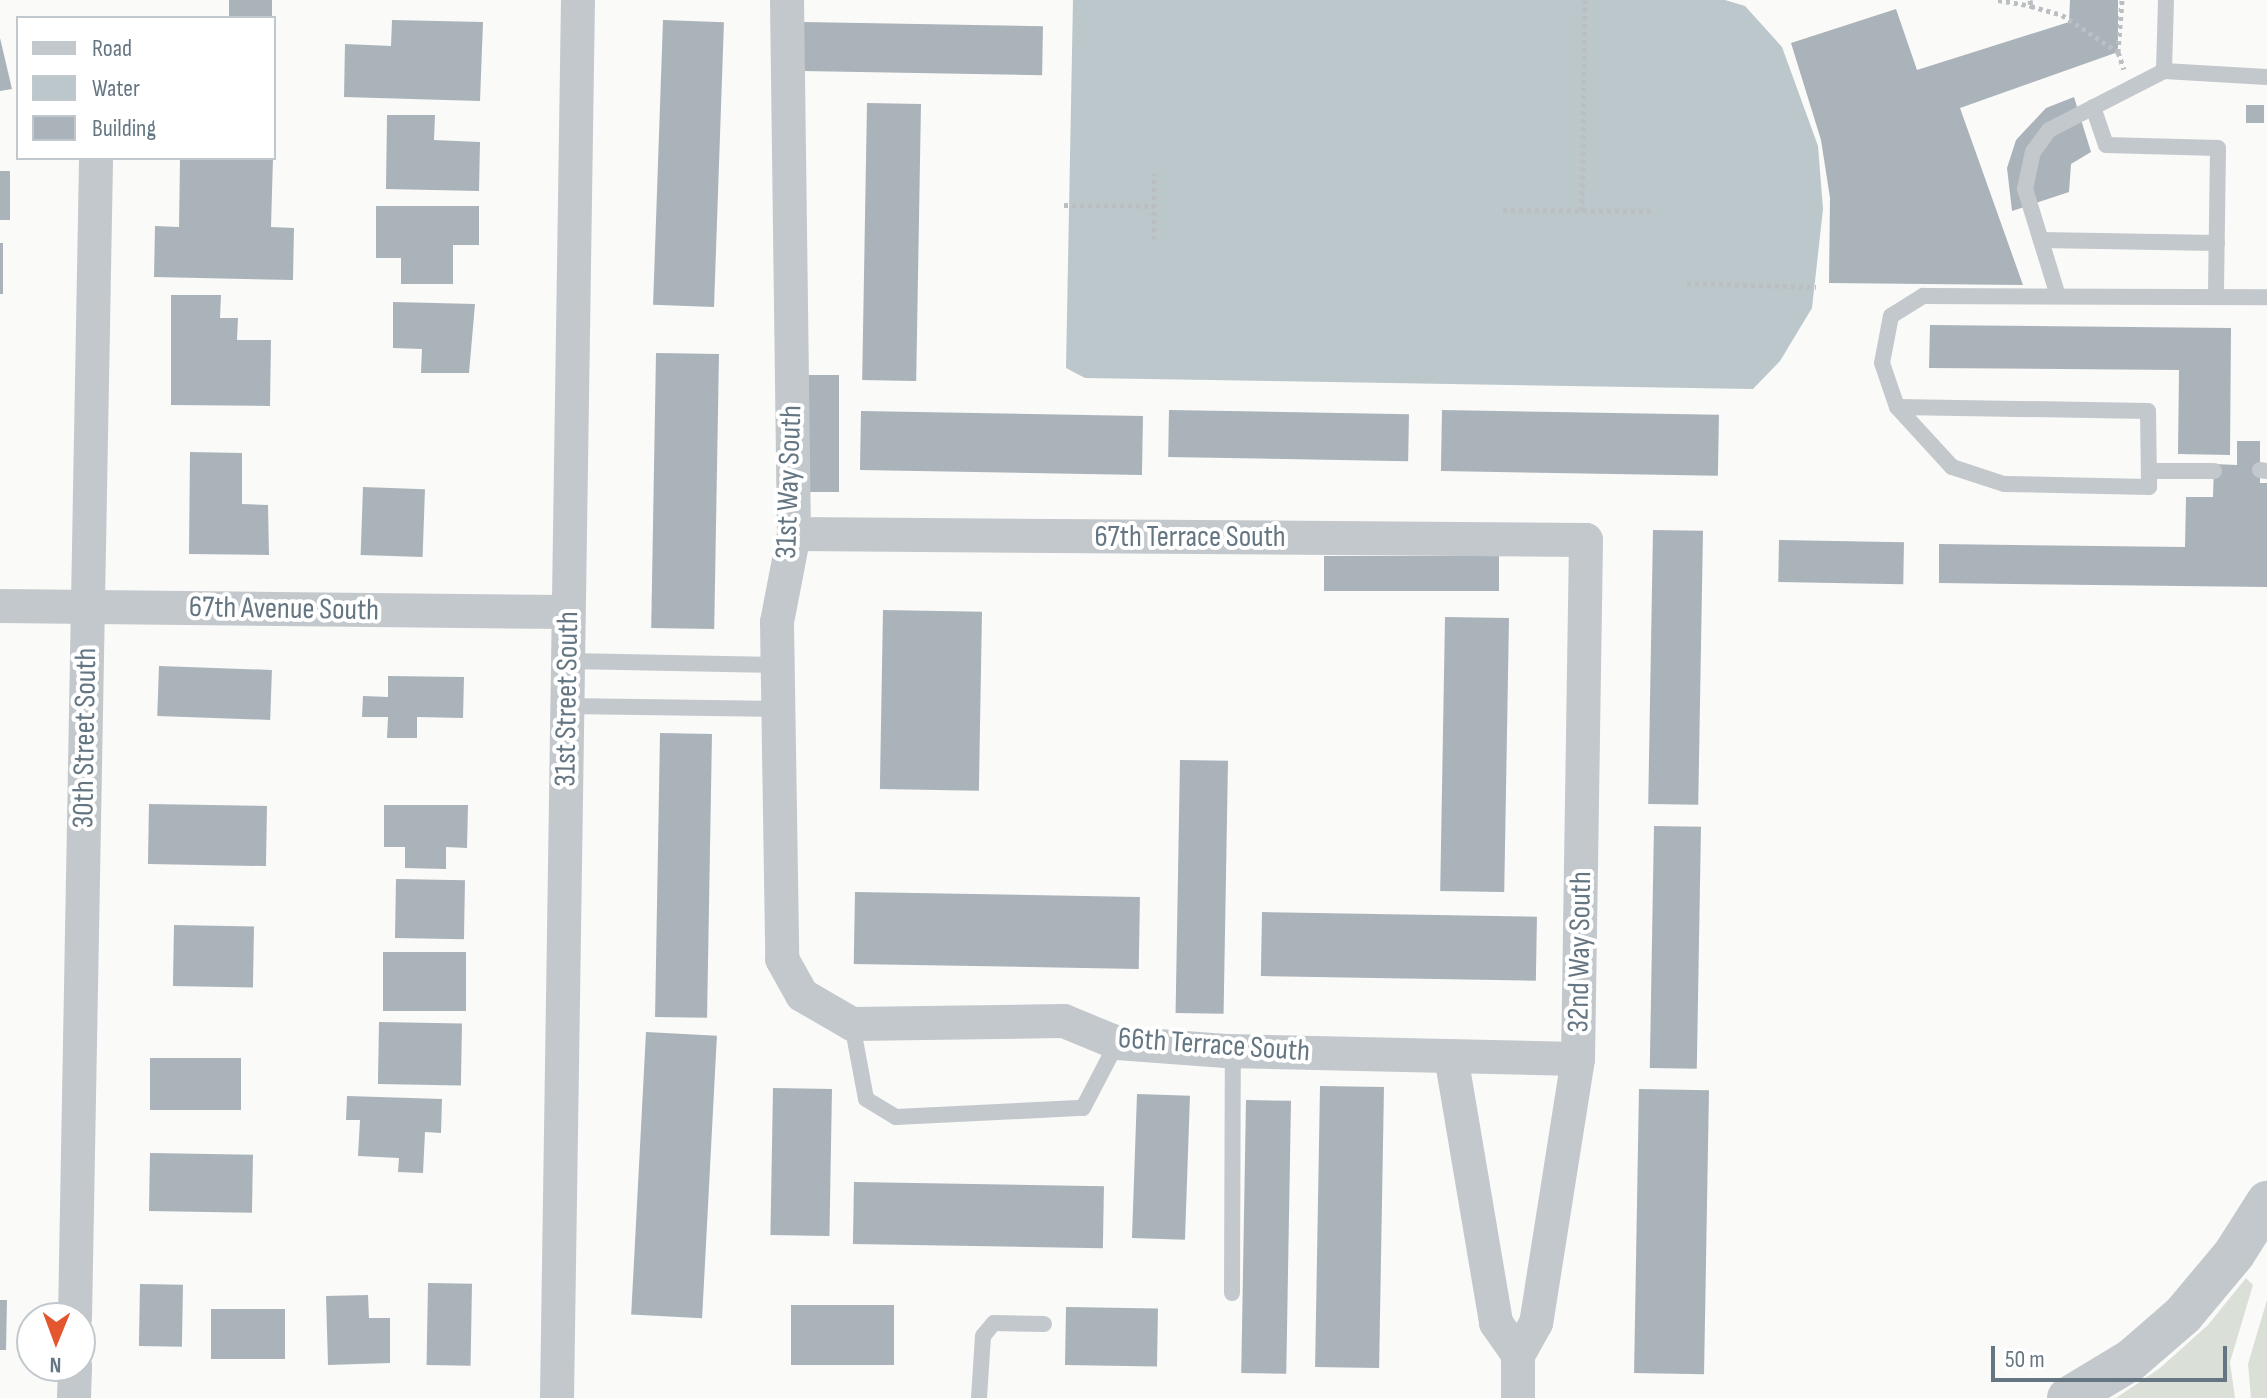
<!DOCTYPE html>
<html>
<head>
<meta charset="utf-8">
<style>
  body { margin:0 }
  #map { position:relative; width:2267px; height:1398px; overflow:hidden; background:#fafaf8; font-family:"Sofia Sans Condensed",sans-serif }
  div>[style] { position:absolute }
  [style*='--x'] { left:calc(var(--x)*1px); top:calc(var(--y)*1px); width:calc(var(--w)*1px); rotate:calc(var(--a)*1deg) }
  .green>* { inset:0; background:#dadfd7 }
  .water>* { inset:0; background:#bbc7cb }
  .building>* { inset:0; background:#aab3b9; transform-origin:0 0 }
  .path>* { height:5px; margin-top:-2.5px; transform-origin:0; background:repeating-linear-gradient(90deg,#bbbfc2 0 4px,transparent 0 8px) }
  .service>* { height:16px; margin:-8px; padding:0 8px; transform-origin:8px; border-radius:8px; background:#c3c8cc }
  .minor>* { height:34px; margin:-17px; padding:0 17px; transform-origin:17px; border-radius:17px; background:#c3c8cc }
  .tertiary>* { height:42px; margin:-21px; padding:0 21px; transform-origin:21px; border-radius:21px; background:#c3c8cc }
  span { translate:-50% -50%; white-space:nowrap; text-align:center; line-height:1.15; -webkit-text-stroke:8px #fff; paint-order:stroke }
  .street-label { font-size:30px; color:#657683 }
  .legend { position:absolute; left:16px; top:16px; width:260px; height:144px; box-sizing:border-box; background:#fff; border:2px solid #c1c8cd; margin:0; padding:10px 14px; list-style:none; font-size:24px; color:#657683 }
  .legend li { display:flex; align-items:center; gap:16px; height:40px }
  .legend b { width:40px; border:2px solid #c1c8cd }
  .north { position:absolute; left:16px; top:1302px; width:80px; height:80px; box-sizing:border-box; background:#fff; border:2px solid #c1c8cd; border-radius:50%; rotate:181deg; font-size:22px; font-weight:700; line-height:32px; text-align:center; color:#657683 }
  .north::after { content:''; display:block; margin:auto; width:28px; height:36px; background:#e4572e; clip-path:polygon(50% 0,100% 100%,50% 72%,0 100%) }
  .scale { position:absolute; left:1991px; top:1346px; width:236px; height:36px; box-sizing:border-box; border:4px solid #657683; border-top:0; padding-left:10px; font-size:24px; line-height:28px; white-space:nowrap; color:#657683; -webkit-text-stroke:6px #fff; paint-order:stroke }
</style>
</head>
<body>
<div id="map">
  <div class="green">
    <div style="clip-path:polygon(2246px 1278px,2253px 1285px,2230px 1362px,2235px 1398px,2116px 1398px,2160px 1368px,2208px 1325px)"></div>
    <div style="clip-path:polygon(2267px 1300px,2267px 1398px,2251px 1398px,2248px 1364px)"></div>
  </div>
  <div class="water">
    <div style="clip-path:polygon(1073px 0,1725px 0,1745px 6px,1782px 47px,1818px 146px,1823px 209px,1812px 308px,1780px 361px,1753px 389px,1085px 378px,1066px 368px)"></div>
  </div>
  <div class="building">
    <div style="left:229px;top:0;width:43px;height:18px"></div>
    <div style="clip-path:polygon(2070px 0,2118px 0,2118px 52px,1960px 108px,2023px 285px,1829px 283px,1830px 198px,1821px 140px,1791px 43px,1896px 9px,1917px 70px,2069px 22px)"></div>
    <div style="clip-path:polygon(392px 20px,483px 22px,480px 101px,344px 97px,345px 44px,391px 46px)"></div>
    <div style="left:663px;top:20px;width:61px;height:285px;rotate:2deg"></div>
    <div style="left:803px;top:22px;width:240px;height:49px;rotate:1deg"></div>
    <div style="clip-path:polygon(0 38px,12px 89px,0 91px)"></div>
    <div style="clip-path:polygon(2074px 97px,2091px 152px,2071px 164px,2069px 192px,2012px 211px,2007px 168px,2016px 140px,2046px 108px)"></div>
    <div style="left:867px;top:103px;width:54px;height:277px;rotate:1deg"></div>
    <div style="left:2246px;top:105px;width:18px;height:18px"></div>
    <div style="clip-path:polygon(387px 115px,435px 115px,434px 140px,480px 142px,479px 191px,386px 189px)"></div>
    <div style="clip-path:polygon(180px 158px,273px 158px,271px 227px,294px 228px,293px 280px,154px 277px,155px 226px,179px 227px)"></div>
    <div style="left:0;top:171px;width:10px;height:49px"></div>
    <div style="clip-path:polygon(376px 206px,479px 206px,479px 245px,453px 245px,453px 284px,401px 284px,401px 258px,376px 258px)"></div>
    <div style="left:0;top:243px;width:3px;height:51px"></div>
    <div style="clip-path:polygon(171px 295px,221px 295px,220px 318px,238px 318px,237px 340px,271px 340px,270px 406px,171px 405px)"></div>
    <div style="clip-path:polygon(393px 302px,475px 304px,469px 373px,421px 373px,422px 349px,393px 348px)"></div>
    <div style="clip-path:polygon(1930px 325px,2231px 328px,2230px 455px,2178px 454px,2179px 370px,1929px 368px)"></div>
    <div style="left:656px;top:353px;width:63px;height:275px;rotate:1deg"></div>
    <div style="left:805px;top:375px;width:34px;height:117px"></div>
    <div style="left:1169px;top:410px;width:240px;height:47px;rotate:1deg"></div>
    <div style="left:1442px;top:410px;width:277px;height:61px;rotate:1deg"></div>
    <div style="left:861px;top:411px;width:282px;height:59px;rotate:1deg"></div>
    <div style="clip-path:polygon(2237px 441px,2260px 441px,2260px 483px,2267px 483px,2267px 587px,1939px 583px,1939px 544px,2185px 547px,2186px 497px,2213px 497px,2214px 464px,2237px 465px)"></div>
    <div style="clip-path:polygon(190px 452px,242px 453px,242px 504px,268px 505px,269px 555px,189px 554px)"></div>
    <div style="left:363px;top:487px;width:62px;height:68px;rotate:2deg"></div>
    <div style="left:1653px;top:530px;width:50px;height:274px;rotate:1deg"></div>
    <div style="left:1779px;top:540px;width:125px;height:42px;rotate:1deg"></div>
    <div style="left:1324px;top:556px;width:175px;height:35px"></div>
    <div style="left:883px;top:610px;width:99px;height:179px;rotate:1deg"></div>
    <div style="left:1445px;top:617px;width:64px;height:274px;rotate:1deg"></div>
    <div style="left:159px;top:666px;width:113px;height:50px;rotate:2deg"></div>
    <div style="clip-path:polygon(388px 676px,464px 677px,463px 718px,417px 717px,417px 738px,387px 738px,388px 717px,362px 717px,363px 696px,388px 697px)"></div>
    <div style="left:660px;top:733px;width:52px;height:284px;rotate:1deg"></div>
    <div style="left:1180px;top:760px;width:48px;height:253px;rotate:1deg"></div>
    <div style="left:149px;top:804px;width:118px;height:60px;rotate:1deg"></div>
    <div style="clip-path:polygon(384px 805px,468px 805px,467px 848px,446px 847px,446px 869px,405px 868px,405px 847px,384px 847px)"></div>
    <div style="left:1654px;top:826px;width:47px;height:242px;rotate:1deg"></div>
    <div style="left:396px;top:879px;width:69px;height:59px;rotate:1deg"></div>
    <div style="left:855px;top:892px;width:285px;height:72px;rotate:1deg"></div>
    <div style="left:1262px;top:912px;width:275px;height:64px;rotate:1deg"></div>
    <div style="left:174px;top:925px;width:80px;height:61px;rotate:1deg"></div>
    <div style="left:383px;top:952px;width:83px;height:59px"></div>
    <div style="left:379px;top:1022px;width:83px;height:62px;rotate:1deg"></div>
    <div style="left:646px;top:1032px;width:71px;height:283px;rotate:3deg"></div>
    <div style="left:150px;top:1058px;width:91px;height:52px"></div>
    <div style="left:1320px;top:1086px;width:64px;height:281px;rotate:1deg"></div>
    <div style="left:773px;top:1088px;width:59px;height:147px;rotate:1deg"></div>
    <div style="left:1639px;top:1089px;width:70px;height:284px;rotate:1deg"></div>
    <div style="left:1137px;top:1094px;width:53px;height:144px;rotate:2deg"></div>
    <div style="clip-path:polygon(347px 1096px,442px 1099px,441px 1133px,425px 1132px,423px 1173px,398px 1172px,399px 1158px,358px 1156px,360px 1120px,346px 1120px)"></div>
    <div style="left:1246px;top:1100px;width:45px;height:273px;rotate:1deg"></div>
    <div style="left:150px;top:1153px;width:103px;height:58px;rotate:1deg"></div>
    <div style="left:854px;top:1182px;width:250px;height:62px;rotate:1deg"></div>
    <div style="left:428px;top:1283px;width:44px;height:82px;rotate:1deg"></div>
    <div style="left:140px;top:1284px;width:43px;height:62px;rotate:1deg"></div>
    <div style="clip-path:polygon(368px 1295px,369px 1318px,390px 1318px,390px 1363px,328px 1365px,326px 1296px)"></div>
    <div style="clip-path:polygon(0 1300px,7px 1300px,6px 1350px,0 1350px)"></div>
    <div style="left:791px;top:1305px;width:103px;height:60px"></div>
    <div style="left:1066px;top:1307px;width:92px;height:58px;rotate:1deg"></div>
    <div style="left:285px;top:1309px;width:50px;height:74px;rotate:90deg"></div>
  </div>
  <div class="path">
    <div style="--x:1998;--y:0;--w:34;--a:10"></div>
    <div style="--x:2030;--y:0;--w:6;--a:81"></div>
    <div style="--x:2031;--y:6;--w:32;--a:16"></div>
    <div style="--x:2062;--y:15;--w:67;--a:33.5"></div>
    <div style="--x:2118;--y:52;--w:18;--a:71"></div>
    <div style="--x:2118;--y:52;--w:52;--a:-85.6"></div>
    <div style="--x:1064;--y:205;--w:90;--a:0.6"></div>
    <div style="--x:1503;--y:210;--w:149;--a:0.4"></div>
    <div style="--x:1582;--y:211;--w:211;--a:-89.2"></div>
    <div style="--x:1154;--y:239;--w:66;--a:-90"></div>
    <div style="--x:1687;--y:283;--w:129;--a:1.8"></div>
  </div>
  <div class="service">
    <div style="--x:2164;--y:71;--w:71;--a:-88.4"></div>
    <div style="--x:2093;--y:107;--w:40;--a:71.1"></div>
    <div style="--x:2106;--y:145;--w:112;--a:1.5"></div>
    <div style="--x:2218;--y:148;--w:149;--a:90.8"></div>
    <div style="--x:2041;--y:240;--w:176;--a:1"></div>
    <div style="--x:2058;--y:296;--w:112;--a:-107.1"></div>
    <div style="--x:2025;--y:189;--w:38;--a:-78"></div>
    <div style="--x:2033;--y:152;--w:27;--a:-54"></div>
    <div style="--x:2049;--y:130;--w:129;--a:-27.2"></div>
    <div style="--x:2164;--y:71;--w:103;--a:3.3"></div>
    <div style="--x:1897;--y:407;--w:251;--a:0.9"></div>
    <div style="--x:2148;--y:411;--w:76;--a:89.2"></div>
    <div style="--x:2149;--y:487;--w:145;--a:-178.8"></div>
    <div style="--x:2004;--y:484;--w:55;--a:-161.9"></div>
    <div style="--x:1952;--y:467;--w:81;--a:-132.5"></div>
    <div style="--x:1897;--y:407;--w:46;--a:-108.8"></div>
    <div style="--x:1882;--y:363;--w:48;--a:-79.2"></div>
    <div style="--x:1891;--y:316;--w:38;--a:-32"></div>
    <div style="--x:1923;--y:296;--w:344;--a:0.2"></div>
    <div style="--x:2260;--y:470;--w:7;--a:8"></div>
    <div style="--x:2149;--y:471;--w:65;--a:0"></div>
    <div style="--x:567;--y:661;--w:210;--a:1.1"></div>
    <div style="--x:567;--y:706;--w:211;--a:0.8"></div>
    <div style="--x:852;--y:1024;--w:76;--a:79.4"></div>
    <div style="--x:866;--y:1099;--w:35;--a:31"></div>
    <div style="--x:896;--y:1117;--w:187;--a:-2.8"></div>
    <div style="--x:1083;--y:1108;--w:73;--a:-62.4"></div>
    <div style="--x:1232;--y:1293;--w:242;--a:-89.8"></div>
    <div style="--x:979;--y:1398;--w:62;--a:-86.3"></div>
    <div style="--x:983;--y:1336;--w:17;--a:-50"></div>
    <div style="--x:994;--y:1323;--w:50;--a:1.1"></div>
  </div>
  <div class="minor">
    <div style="--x:787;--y:0;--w:534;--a:89.25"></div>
    <div style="--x:794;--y:534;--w:90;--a:100.9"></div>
    <div style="--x:777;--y:622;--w:337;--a:89.1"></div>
    <div style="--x:782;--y:959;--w:41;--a:60.9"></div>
    <div style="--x:802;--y:995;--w:58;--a:30.1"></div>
    <div style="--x:852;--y:1024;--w:212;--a:-0.8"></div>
    <div style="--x:1064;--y:1021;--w:57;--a:22.5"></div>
    <div style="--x:1117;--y:1043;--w:109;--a:4.2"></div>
    <div style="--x:1226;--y:1051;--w:352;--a:1.3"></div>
    <div style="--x:794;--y:534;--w:792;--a:0.43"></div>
    <div style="--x:1586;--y:540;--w:519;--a:90.88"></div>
    <div style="--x:1578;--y:1059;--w:267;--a:99"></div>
    <div style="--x:1536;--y:1323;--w:37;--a:119"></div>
    <div style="--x:1518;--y:1355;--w:43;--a:90"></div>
    <div style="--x:0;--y:606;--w:568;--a:0.61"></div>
    <div style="--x:1451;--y:1056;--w:271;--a:80.4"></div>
    <div style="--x:1496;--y:1323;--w:39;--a:55"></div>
    <div style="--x:75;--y:1318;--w:1160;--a:-88.96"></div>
    <div style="--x:74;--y:1398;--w:32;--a:-88"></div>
    <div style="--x:557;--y:1398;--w:1398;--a:-89.14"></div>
  </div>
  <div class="tertiary">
    <div style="--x:2068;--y:1398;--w:74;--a:-31.1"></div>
    <div style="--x:2131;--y:1360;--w:69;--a:-40.9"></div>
    <div style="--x:2183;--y:1315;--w:80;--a:-50.1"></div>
    <div style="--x:2234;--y:1254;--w:62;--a:-57.6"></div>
  </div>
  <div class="street-label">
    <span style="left:789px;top:482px;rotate:-88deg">31st Way South</span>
    <span style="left:1190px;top:537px">67th Terrace South</span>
    <span style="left:284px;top:609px;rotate:1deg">67th Avenue South</span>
    <span style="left:567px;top:699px;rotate:-89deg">31st Street South</span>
    <span style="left:85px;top:738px;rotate:-89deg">30th Street South</span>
    <span style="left:1580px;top:952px;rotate:-89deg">32nd Way South</span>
    <span style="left:1214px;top:1045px;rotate:4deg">66th Terrace South</span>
  </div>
  <ul class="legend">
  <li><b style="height:10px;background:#c3c8cc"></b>Road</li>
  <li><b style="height:22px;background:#bbc7cb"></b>Water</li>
  <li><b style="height:22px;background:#aab3b9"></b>Building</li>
  </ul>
  <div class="north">N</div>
  <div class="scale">50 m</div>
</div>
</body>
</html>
